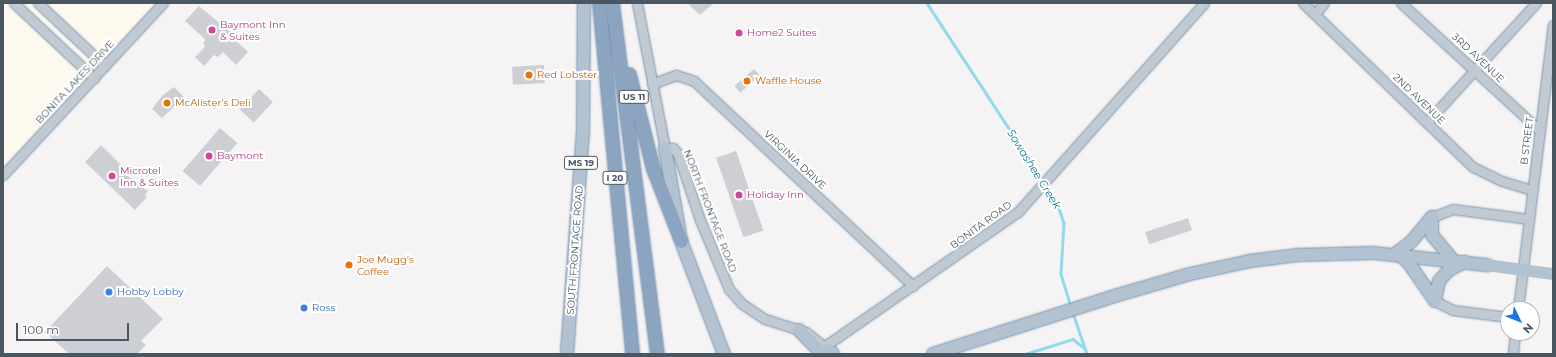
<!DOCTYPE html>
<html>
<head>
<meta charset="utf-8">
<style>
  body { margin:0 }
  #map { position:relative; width:1556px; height:357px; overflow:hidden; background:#f5f3f3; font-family:Montserrat,sans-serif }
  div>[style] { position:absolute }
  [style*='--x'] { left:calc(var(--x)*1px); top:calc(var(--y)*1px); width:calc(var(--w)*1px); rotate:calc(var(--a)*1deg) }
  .commercial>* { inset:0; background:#fdf9ef }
  .stream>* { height:2.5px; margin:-1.25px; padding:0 1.25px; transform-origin:1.25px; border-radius:1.25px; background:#90daee }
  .building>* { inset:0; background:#cdcfd5; transform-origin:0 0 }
  .roads { filter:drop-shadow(0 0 1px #7690ad) drop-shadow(0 0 1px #7690ad) }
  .minor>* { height:9px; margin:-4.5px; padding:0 4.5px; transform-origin:4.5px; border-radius:4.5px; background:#c1cad2 }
  .major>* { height:12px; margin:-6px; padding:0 6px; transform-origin:6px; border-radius:6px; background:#b3c2d1 }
  .highway>* { height:13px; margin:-6.5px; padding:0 6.5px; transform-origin:6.5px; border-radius:6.5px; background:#8ba5c1 }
  .major-bridge>* { height:12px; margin:-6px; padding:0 6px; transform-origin:6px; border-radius:6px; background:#b3c2d1 }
  .dots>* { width:11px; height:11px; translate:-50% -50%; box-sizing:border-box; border:2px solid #fff; border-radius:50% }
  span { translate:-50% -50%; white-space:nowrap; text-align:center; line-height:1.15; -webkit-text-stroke:4px #fff; paint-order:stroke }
  .shield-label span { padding:1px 3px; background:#fff; border:1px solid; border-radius:3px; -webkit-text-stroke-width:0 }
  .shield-label { font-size:9px; color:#4a5661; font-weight:700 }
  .hotel-label { font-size:10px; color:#b23c85 }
  .left { translate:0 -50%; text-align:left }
  .street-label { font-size:10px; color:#4a5661 }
  .food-label { font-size:10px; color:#c56008 }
  .shop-label { font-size:10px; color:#366cbe }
  .water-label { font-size:11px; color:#0c7c9b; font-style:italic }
  .frame { position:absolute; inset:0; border:4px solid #4a5661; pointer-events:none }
  .north { position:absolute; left:1500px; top:301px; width:40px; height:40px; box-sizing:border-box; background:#fff; border:1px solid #b7bbc0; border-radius:50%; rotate:133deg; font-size:11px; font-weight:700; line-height:16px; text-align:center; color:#4a5661 }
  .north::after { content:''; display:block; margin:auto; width:14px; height:18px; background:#1a73e8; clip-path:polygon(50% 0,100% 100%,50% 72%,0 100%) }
  .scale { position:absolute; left:16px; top:323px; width:113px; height:18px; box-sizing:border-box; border:2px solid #4a5661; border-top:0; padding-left:5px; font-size:12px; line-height:14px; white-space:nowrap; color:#4a5661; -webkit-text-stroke:3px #fff; paint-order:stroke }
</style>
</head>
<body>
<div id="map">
  <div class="commercial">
    <div style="clip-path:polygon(3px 3px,155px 3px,3px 167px)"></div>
  </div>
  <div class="stream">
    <div style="--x:927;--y:3;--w:238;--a:56.8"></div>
    <div style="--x:1057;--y:202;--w:22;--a:72"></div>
    <div style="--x:1064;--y:223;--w:51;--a:93.4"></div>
    <div style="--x:1061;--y:274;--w:34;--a:73"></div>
    <div style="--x:1073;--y:313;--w:43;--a:71.1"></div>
    <div style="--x:1025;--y:354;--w:50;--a:-17.4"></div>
    <div style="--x:1073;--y:339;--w:13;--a:39"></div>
  </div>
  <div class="building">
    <div style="clip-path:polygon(687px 3px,714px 3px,700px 15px)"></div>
    <div style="clip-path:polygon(199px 6px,239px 39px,236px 41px,248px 52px,236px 65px,223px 52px,218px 57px,214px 55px,204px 66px,195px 57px,205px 47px,203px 43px,206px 40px,185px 21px)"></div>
    <div style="left:544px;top:65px;width:18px;height:32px;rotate:87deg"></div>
    <div style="left:754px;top:69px;width:9px;height:26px;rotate:49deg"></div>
    <div style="clip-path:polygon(174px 87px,184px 97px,162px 118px,152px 109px,162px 96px)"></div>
    <div style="left:259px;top:89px;width:19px;height:28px;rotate:43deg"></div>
    <div style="left:220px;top:128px;width:23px;height:57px;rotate:41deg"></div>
    <div style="clip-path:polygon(101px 145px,124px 168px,121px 171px,148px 191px,145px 195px,147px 197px,135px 210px,85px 162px)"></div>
    <div style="left:736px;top:151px;width:84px;height:21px;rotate:71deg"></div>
    <div style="left:1188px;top:218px;width:13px;height:45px;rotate:72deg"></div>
    <div style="clip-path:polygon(107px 266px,163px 319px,141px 341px,146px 345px,137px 354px,69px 354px,45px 332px)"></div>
  </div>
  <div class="roads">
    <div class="minor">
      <div style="--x:14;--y:3;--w:110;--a:43.2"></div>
      <div style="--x:38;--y:3;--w:92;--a:43.2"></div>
      <div style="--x:637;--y:3;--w:148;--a:79.1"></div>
      <div style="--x:665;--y:148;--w:8;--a:0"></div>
      <div style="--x:673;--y:148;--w:8;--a:50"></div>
      <div style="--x:678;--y:154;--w:70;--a:71.6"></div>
      <div style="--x:700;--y:220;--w:75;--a:67.2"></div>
      <div style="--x:729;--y:289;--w:18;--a:49"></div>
      <div style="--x:741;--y:303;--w:29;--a:34"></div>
      <div style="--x:765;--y:319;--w:43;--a:17.6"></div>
      <div style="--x:806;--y:332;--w:28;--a:39"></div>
      <div style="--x:1303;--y:3;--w:236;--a:44"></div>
      <div style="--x:1473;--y:167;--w:32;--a:26"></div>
      <div style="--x:1502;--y:181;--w:31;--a:17"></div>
      <div style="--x:1401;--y:3;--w:188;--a:42.6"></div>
      <div style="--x:1315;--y:14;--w:14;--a:-51"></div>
      <div style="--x:652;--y:84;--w:26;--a:-21"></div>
      <div style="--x:676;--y:75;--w:19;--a:18"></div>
      <div style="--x:694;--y:81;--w:300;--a:43.1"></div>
      <div style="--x:1427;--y:122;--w:161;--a:-47.5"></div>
      <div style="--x:3;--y:175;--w:235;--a:-47.1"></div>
      <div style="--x:1432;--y:217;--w:22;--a:-21"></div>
      <div style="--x:1453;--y:209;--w:77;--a:7.5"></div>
      <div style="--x:1435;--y:301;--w:20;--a:27"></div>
      <div style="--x:1453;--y:310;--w:55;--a:7.3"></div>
      <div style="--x:1518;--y:309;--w:286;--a:-83"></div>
      <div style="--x:825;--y:346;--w:235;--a:-34.8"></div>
      <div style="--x:1018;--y:212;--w:280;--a:-48.3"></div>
      <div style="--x:1513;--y:354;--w:21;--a:-85"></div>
    </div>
    <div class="major">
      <div style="--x:665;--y:148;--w:94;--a:80.2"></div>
      <div style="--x:681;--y:241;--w:121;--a:69.2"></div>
      <div style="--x:1432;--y:217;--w:18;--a:90"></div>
      <div style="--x:1432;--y:235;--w:33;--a:50"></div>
      <div style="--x:1395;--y:254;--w:20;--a:-37"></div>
      <div style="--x:1411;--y:242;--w:33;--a:-50"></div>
      <div style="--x:1398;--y:254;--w:13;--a:39"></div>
      <div style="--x:1408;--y:262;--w:47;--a:55.3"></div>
      <div style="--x:1435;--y:301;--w:20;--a:-79"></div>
      <div style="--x:1439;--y:281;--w:15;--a:-48"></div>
      <div style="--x:1449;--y:270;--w:18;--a:-27"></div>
      <div style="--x:799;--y:330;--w:33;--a:46"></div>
      <div style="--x:829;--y:350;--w:6;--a:45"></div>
      <div style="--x:567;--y:354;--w:222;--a:-85.9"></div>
      <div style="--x:583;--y:133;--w:130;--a:-89.6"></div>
      <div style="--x:933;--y:354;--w:194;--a:-17.7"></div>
      <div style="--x:1118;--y:295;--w:75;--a:-16.3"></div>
      <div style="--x:1190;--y:274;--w:61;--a:-12.2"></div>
      <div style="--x:1250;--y:261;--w:48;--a:-7.1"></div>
      <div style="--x:1298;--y:255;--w:76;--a:-1.5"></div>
      <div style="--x:1374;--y:253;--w:114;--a:6.1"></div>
    </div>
    <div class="highway">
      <div style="--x:599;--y:3;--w:353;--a:84.6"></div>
      <div style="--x:612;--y:3;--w:354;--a:82.7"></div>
      <div style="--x:629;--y:74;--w:98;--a:75.8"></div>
      <div style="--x:653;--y:169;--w:77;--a:68.7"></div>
    </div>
  </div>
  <div class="major-bridge">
    <div style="--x:1487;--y:265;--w:67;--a:7.8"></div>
  </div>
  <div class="dots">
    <div style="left:212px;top:30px;background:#d1479c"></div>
    <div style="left:739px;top:33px;background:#d1479c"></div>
    <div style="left:529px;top:75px;background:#e8710a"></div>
    <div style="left:747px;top:81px;background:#e8710a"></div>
    <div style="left:167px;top:103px;background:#e8710a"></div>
    <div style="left:209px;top:156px;background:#d1479c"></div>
    <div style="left:112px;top:176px;background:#d1479c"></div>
    <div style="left:739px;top:195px;background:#d1479c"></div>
    <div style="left:349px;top:265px;background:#e8710a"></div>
    <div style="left:109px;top:292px;background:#3f7fe0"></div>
    <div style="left:304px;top:308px;background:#3f7fe0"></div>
  </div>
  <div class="shield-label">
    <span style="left:634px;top:97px">US 11</span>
    <span style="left:581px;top:163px">MS 19</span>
    <span style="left:615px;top:178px">I 20</span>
  </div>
  <div class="hotel-label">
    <span class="left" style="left:220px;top:30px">Baymont Inn<br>&amp; Suites</span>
    <span class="left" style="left:747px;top:33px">Home2 Suites</span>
    <span class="left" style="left:217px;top:156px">Baymont</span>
    <span class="left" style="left:120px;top:176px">Microtel<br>Inn &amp; Suites</span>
    <span class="left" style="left:747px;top:195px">Holiday Inn</span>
  </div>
  <div class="street-label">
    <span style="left:1478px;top:58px;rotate:43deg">3RD AVENUE</span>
    <span style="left:75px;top:82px;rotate:-47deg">BONITA LAKES DRIVE</span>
    <span style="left:1419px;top:99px;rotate:44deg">2ND AVENUE</span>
    <span style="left:1527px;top:141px;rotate:-83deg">B STREET</span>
    <span style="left:795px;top:160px;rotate:43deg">VIRGINIA DRIVE</span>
    <span style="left:710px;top:211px;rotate:69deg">NORTH FRONTAGE ROAD</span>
    <span style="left:981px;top:225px;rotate:-36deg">BONITA ROAD</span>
    <span style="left:575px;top:250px;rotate:-86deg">SOUTH FRONTAGE ROAD</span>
  </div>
  <div class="food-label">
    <span class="left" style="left:537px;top:75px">Red Lobster</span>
    <span class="left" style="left:755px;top:81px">Waffle House</span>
    <span class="left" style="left:175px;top:103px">McAlister's Deli</span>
    <span class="left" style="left:357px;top:265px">Joe Mugg's<br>Coffee</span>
  </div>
  <div class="shop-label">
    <span class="left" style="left:117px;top:292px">Hobby Lobby</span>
    <span class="left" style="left:312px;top:308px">Ross</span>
  </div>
  <div class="water-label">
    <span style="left:1034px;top:169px;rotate:58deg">Sowashee Creek</span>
  </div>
  <div class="frame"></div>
  <div class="north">N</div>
  <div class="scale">100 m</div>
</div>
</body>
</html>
